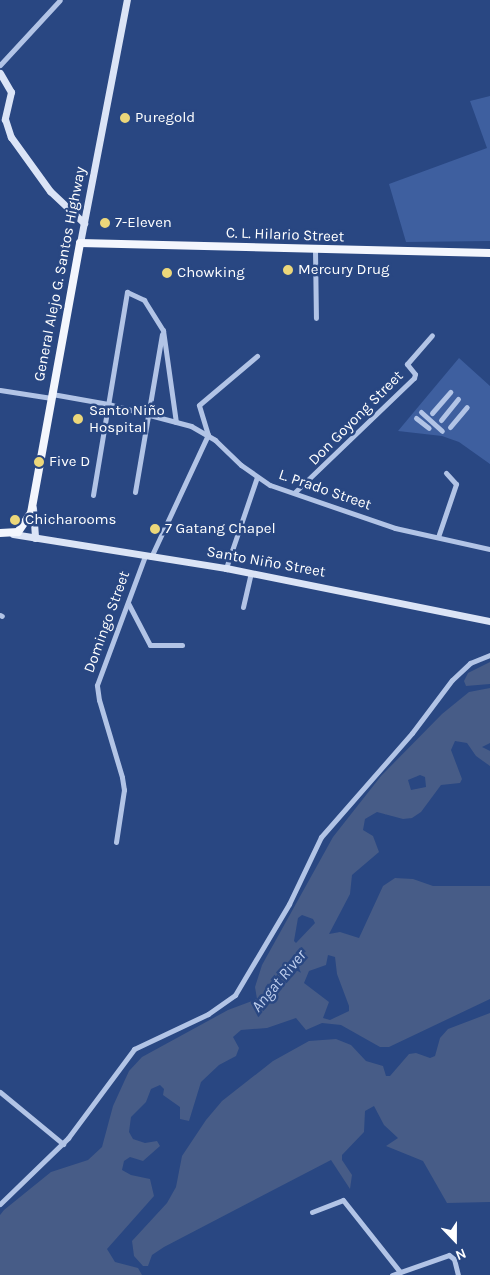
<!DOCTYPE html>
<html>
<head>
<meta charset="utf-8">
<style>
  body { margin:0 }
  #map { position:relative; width:490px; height:1275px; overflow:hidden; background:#294782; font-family:Karla,sans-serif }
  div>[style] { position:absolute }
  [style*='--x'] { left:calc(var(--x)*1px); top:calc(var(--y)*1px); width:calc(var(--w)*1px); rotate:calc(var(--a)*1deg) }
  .green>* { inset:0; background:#3e5f9f }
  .water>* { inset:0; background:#475c87 }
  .street>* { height:5px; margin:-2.5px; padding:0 2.5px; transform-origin:2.5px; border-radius:2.5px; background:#b2c4e6 }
  .secondary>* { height:7px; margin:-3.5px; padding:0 3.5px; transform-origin:3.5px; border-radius:3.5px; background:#dbe4f6 }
  .primary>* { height:8px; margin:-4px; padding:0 4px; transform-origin:4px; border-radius:4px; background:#f3f6fd }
  .dots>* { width:14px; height:14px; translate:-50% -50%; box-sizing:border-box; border:2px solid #294782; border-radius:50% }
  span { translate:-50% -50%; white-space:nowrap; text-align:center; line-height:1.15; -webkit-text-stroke:5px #294782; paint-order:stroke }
  .poi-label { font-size:15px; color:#fff }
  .left { translate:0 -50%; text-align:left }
  .street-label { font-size:15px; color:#fff }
  .water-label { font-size:16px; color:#beceed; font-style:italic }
  .north { position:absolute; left:430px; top:1215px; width:50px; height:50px; -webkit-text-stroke:4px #294782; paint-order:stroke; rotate:158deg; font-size:14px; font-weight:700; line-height:20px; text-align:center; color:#fff }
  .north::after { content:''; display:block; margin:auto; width:18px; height:22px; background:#fff; clip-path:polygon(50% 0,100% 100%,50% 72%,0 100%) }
</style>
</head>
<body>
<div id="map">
  <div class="green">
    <div style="clip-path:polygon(490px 96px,490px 241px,406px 242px,389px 184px,487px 148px,470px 101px)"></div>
    <div style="clip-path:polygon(459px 358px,490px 386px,490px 464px,459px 442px,442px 436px,398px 431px)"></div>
  </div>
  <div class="water">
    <div style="clip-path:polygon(490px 662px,490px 684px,466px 686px,464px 681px,468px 673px)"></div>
    <div style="clip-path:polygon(evenodd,490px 688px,490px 743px,482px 747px,490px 751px,490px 766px,476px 756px,467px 743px,455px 741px,451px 750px,462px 779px,460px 783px,441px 785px,421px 812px,412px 818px,403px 819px,377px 812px,365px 819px,363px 830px,373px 836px,379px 852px,352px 875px,350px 894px,329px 934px,340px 932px,359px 938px,383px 886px,395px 878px,413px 879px,433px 886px,490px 886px,490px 999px,389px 1047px,380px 1047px,341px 1025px,322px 1023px,306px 1030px,296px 1018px,267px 1028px,241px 1030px,233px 1037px,239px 1048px,236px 1056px,219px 1065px,201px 1082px,189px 1121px,180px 1119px,180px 1107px,163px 1095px,164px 1089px,160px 1085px,151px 1089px,146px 1102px,131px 1117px,129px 1132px,133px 1139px,145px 1143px,157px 1141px,160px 1146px,143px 1161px,130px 1157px,124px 1161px,122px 1170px,131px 1175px,150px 1179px,154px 1196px,107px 1249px,115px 1262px,138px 1268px,142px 1275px,0 1275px,0 1215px,4px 1210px,51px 1172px,88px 1160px,102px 1147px,113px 1106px,129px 1071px,142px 1057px,228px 1010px,257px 999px,255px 987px,262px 965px,333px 837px,381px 776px,442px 714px,469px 692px,490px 688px,420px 775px,425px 777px,426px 787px,411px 790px,408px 780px,420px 775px,490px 688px,302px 915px,313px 919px,315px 923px,296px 943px,294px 941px,298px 918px,302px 915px,490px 688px,328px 955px,335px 957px,337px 974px,349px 1006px,349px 1011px,330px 1020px,323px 1018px,329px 1002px,304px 983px,309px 971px,326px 965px,328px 955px)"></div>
    <div style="clip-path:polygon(490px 1013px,490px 1202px,447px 1203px,423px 1161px,386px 1146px,398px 1138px,384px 1125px,374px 1106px,365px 1111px,364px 1132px,342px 1155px,342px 1160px,352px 1175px,350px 1189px,331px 1160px,164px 1247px,152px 1255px,148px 1266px,143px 1266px,134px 1256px,132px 1241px,167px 1203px,176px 1187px,182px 1156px,206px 1120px,222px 1101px,273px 1061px,309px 1041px,336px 1039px,351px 1045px,366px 1061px,383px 1066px,386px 1076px,390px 1076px,409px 1054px,416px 1053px,430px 1058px,435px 1056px,440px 1038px,448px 1029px)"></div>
  </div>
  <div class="street">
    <div style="--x:0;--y:65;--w:88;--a:-47.3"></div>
    <div style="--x:315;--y:250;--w:68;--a:89.2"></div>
    <div style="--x:0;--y:390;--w:52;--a:8.9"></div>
    <div style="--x:52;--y:394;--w:57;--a:10.1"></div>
    <div style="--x:108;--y:404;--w:86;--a:14.8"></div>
    <div style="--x:191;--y:426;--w:28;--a:30"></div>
    <div style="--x:215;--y:440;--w:36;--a:44"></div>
    <div style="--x:241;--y:465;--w:35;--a:35"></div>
    <div style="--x:270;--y:485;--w:132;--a:19"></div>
    <div style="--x:395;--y:528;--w:97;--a:12.5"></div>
    <div style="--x:421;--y:412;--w:28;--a:42"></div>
    <div style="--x:432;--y:413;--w:28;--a:-49"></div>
    <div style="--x:416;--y:418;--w:16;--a:38"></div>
    <div style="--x:441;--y:420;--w:27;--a:-51"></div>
    <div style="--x:450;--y:427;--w:26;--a:-50"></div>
    <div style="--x:135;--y:492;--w:160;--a:-80.3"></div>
    <div style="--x:295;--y:492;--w:165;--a:-43.8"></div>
    <div style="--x:414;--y:378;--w:4;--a:-76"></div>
    <div style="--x:415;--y:374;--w:13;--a:-129"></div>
    <div style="--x:407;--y:364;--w:38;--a:-49"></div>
    <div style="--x:93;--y:495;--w:206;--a:-80.5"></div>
    <div style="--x:127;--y:292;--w:19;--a:25"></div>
    <div style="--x:144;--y:300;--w:36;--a:58"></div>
    <div style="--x:163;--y:330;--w:93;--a:82"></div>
    <div style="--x:438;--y:537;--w:56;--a:-71.2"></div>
    <div style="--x:456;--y:484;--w:15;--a:-132"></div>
    <div style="--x:151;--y:557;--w:135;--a:-65"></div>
    <div style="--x:208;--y:435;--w:31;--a:-107"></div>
    <div style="--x:199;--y:405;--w:76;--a:-40.2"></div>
    <div style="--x:226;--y:568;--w:96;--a:-71.2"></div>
    <div style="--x:128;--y:603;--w:47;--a:62.4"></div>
    <div style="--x:150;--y:645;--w:32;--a:0"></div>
    <div style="--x:243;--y:607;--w:35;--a:-77"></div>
    <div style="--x:0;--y:615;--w:2;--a:27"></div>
    <div style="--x:116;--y:842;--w:53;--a:-81.3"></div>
    <div style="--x:124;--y:790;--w:13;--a:-99"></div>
    <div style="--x:122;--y:777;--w:80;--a:-106.6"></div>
    <div style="--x:99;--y:700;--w:15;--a:-98"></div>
    <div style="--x:97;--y:685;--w:138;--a:-69.6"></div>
    <div style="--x:0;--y:1092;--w:82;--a:39.5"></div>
    <div style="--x:0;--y:1204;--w:95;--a:-44.1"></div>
    <div style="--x:68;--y:1138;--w:111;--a:-53.4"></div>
    <div style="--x:134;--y:1049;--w:82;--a:-25.3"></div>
    <div style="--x:208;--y:1014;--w:33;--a:-35"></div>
    <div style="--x:235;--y:995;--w:106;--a:-59.3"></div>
    <div style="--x:289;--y:904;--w:74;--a:-64.5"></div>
    <div style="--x:321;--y:837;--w:138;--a:-48.8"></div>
    <div style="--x:412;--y:733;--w:66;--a:-53"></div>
    <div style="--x:452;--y:680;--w:25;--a:-43"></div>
    <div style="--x:470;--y:663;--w:22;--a:-22"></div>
    <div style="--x:312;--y:1212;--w:33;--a:-21"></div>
    <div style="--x:343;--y:1200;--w:92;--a:51.6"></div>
    <div style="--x:392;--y:1275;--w:60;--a:-19.3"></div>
    <div style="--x:449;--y:1255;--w:6;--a:39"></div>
    <div style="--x:454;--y:1259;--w:16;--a:76"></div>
  </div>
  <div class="secondary">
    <div style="--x:0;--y:73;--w:22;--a:60"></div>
    <div style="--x:11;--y:92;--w:28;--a:103"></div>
    <div style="--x:5;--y:119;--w:19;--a:72"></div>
    <div style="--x:11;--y:137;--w:67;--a:54.2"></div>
    <div style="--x:50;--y:191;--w:47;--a:43.3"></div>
    <div style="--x:80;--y:243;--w:248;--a:-79.1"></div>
    <div style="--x:33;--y:508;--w:30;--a:86"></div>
    <div style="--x:13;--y:534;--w:216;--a:9.1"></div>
    <div style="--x:226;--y:568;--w:269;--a:11.4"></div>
  </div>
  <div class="primary">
    <div style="--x:0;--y:533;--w:18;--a:-3"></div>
    <div style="--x:18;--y:532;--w:23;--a:-56"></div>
    <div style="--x:31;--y:513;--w:274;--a:-79.7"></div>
    <div style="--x:80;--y:243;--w:410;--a:1.4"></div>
  </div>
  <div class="dots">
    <div style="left:125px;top:118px;background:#ecd77a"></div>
    <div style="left:105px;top:223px;background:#ecd77a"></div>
    <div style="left:288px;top:270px;background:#ecd77a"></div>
    <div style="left:167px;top:273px;background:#ecd77a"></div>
    <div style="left:78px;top:419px;background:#ecd77a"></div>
    <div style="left:39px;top:462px;background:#ecd77a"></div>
    <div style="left:15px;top:520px;background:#ecd77a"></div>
    <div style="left:155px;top:529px;background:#ecd77a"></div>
  </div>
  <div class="poi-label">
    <span class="left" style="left:135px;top:118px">Puregold</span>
    <span class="left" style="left:115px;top:223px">7-Eleven</span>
    <span class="left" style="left:298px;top:270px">Mercury Drug</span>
    <span class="left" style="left:177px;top:273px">Chowking</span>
    <span class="left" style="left:89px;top:419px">Santo Niño<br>Hospital</span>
    <span class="left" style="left:49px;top:462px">Five D</span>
    <span class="left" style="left:25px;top:520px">Chicharooms</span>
    <span class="left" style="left:165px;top:529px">7 Gatang Chapel</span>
  </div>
  <div class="street-label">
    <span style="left:285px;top:235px;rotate:2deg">C. L. Hilario Street</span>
    <span style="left:60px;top:274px;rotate:-79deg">General Alejo G. Santos Highway</span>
    <span style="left:356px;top:418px;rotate:-45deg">Don Goyong Street</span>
    <span style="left:325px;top:490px;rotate:19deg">L. Prado Street</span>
    <span style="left:266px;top:562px;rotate:10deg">Santo Niño Street</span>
    <span style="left:107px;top:622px;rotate:-70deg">Domingo Street</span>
  </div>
  <div class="water-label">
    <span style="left:279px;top:981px;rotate:-50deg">Angat River</span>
  </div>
  <div class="north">N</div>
</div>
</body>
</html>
